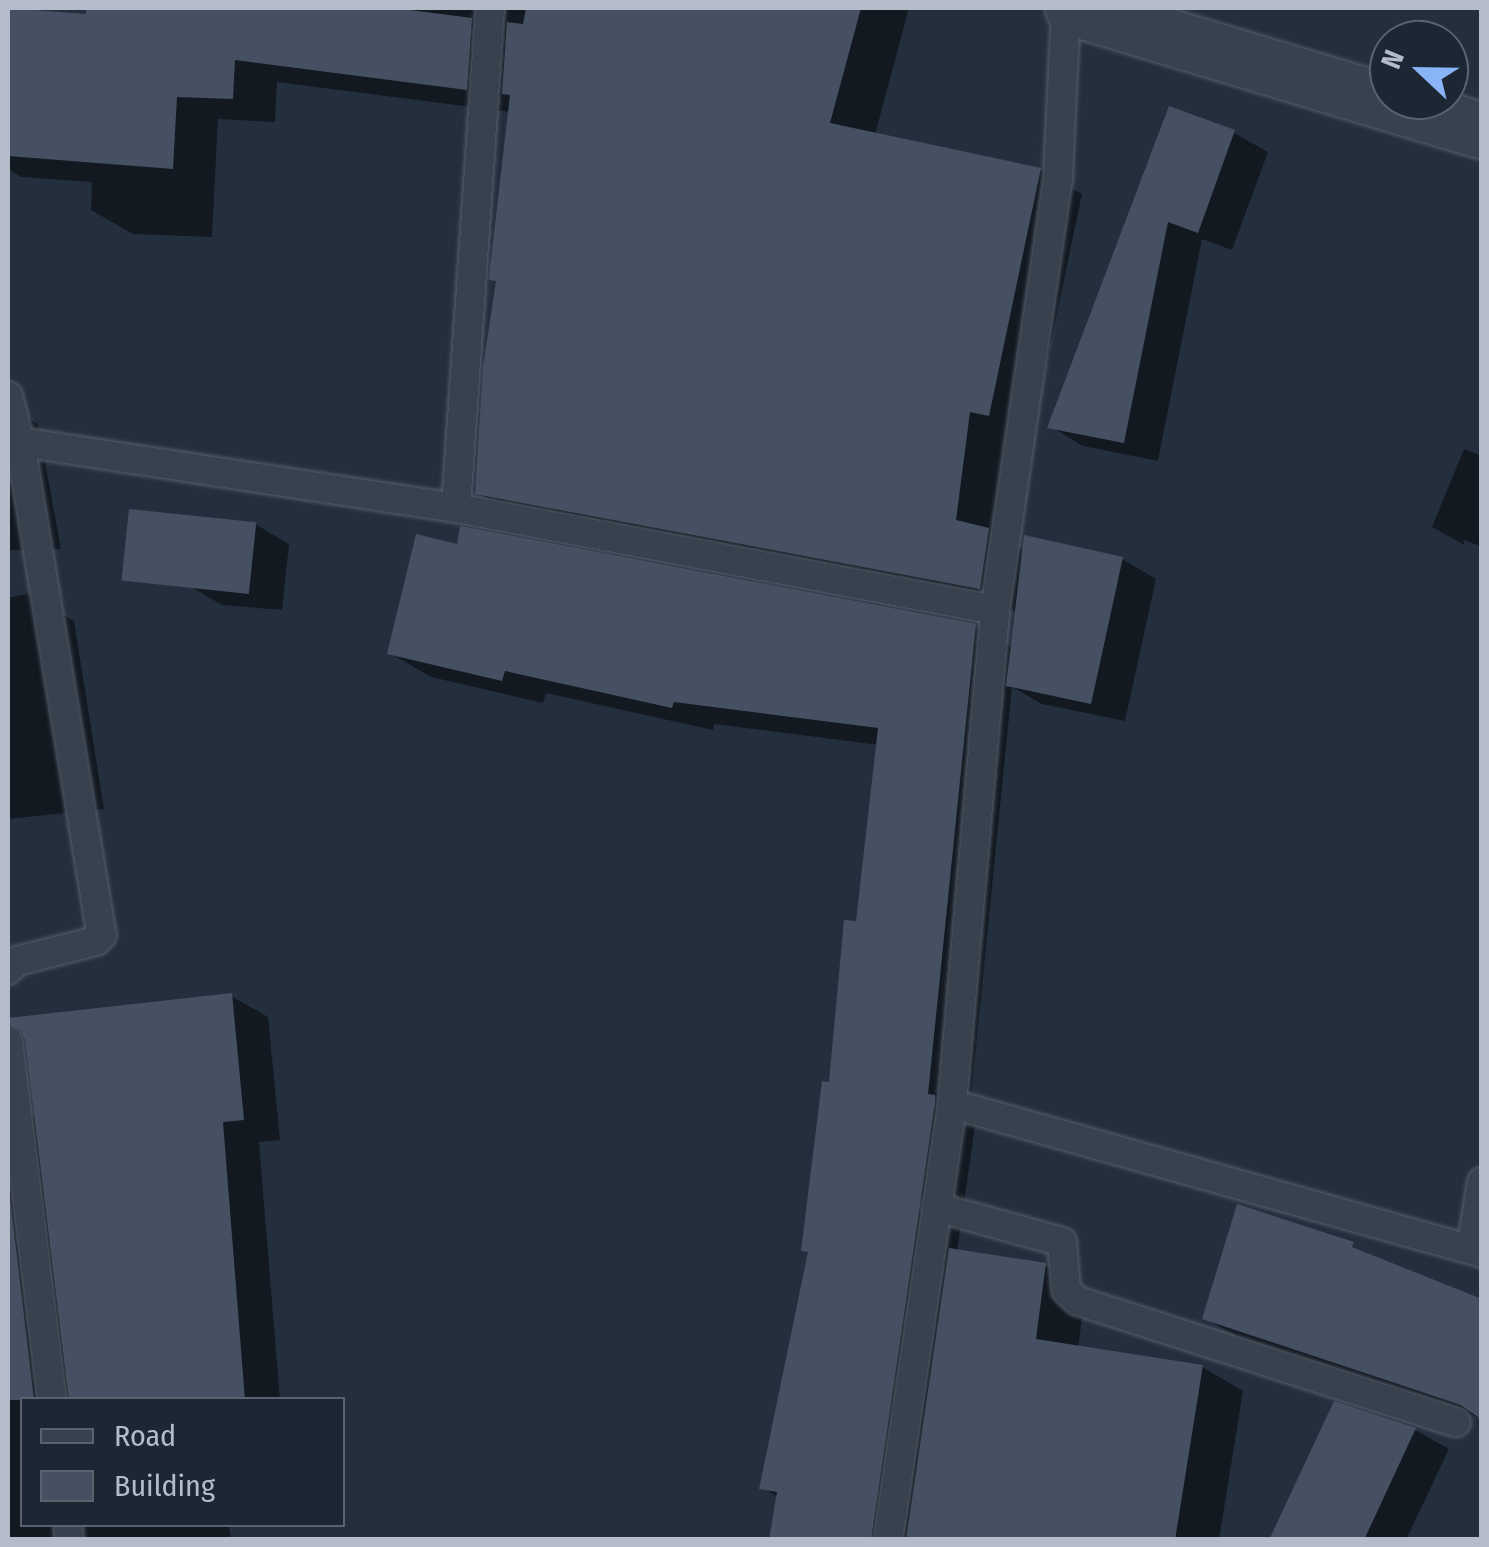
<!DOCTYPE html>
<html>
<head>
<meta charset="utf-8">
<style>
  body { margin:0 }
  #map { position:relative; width:1489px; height:1547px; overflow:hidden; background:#242f3e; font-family:"Fira Sans Condensed",sans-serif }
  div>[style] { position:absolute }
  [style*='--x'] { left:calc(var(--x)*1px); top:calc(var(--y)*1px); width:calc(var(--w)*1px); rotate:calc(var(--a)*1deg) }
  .shadow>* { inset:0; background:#0007 }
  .building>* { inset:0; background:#455162; transform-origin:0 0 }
  .roads { filter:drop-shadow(0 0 2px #565f6c) drop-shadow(0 0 2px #565f6c) }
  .service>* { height:28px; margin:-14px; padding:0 14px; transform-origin:14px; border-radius:14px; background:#38414e }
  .minor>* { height:55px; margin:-27.5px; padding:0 27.5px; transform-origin:27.5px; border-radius:27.5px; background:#38414e }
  span { translate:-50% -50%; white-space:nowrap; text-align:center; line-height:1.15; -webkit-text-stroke:10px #1d2633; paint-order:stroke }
  .frame { position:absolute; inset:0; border:10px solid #b4bcc9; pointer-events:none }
  .legend { position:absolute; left:20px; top:1397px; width:325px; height:130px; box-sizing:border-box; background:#1d2633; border:2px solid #59626f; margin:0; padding:12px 18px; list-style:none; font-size:30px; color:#b4bcc9 }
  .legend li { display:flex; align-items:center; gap:20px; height:50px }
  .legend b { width:50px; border:2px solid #59626f }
  .north { position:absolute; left:1369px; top:20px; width:100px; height:100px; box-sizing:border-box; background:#1d2633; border:2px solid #59626f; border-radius:50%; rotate:292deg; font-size:28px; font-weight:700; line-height:40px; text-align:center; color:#b4bcc9 }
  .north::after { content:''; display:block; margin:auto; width:35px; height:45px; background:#8ab4f8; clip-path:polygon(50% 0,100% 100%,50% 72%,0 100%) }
</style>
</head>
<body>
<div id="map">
  <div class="shadow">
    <div style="clip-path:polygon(89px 8px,909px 8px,875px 135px,1040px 170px,1082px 194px,1031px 438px,998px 535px,1024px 551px,1122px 559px,1156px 579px,1125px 721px,1042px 704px,1012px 687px,969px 1117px,975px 1126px,957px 1252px,1045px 1265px,1086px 1289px,1078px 1348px,1202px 1367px,1243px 1391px,1219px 1540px,772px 1540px,778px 1497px,762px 1487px,811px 1254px,804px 1250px,858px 924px,879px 745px,714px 724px,713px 730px,546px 693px,543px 703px,431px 677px,390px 653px,459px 547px,975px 627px,1013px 648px,1017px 611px,519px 517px,477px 492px,498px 282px,492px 279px,510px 112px,277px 82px,275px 122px,218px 119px,212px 237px,133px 234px,91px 210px,92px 182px,21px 177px,8px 169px,8px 10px,88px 16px)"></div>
    <div style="clip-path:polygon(1171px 109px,1234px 133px,1268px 152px,1232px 250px,1202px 239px,1158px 461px,1083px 446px,1050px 426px)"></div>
    <div style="clip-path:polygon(8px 406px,38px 424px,61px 549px,8px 550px)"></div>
    <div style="clip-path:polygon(1464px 449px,1482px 456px,1482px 547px,1464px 540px,1464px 545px,1482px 553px,1466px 546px,1432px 527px)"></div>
    <div style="clip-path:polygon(255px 524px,289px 544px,282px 610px,222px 605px,188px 585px)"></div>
    <div style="clip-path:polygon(27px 594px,74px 621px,104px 809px,8px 819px,8px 598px)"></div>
    <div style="clip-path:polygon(231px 996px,268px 1017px,280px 1140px,259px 1142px,280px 1400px,22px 1400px,22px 1524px,229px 1524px,231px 1540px,8px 1540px,8px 1102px,38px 1119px)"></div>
    <div style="clip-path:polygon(1330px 1237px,1478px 1417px,1238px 1337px,1205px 1318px)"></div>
    <div style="clip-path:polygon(1335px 1404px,1415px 1430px,1449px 1449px,1406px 1540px,1272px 1540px)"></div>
  </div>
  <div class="building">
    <div style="clip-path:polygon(8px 8px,86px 14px,86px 8px,394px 8px,472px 18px,467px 90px,235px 60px,233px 99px,177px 97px,173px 169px,8px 156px)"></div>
    <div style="clip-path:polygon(526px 8px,861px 8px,830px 123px,1041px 168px,989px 416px,970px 412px,956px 520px,989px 528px,980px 589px,475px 494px,483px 367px,496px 281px,489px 280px,490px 268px,510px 95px,502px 94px,507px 22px,523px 24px)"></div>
    <div style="clip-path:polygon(1169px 106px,1235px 130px,1198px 233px,1168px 222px,1124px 443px,1047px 428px)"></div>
    <div style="left:129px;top:509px;width:128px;height:72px;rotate:6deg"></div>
    <div style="clip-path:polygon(460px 526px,976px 624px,928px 1094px,935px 1095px,935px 1102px,871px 1540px,769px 1540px,777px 1492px,759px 1489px,808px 1252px,801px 1251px,822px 1081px,829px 1082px,844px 920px,856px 921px,878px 728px,674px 702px,672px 708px,505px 671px,502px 681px,387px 654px,416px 534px,457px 544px)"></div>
    <div style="clip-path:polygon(1024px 535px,1123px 557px,1091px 704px,1006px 686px)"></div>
    <div style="clip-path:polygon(232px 993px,244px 1120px,223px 1122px,245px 1400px,69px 1400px,25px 1039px,21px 1030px,8px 1024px,8px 1018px)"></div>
    <div style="clip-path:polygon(8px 1181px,34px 1400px,8px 1400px)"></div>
    <div style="clip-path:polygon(1237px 1204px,1354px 1242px,1352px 1247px,1482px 1299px,1482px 1420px,1461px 1405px,1202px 1319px)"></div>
    <div style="clip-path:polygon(949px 1248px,1046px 1263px,1036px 1339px,1203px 1365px,1175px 1540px,906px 1540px)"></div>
    <div style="clip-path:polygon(1334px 1401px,1416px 1428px,1364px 1540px,1269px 1540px)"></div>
  </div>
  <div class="roads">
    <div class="service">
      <div style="--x:8;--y:396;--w:48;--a:75.4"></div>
      <div style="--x:20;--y:442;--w:500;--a:80.6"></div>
      <div style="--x:102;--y:935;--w:8;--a:135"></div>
      <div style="--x:96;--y:941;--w:81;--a:165.8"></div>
      <div style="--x:17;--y:961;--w:13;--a:135"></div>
      <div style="--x:20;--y:442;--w:441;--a:8.6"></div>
      <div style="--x:456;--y:508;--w:549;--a:10.72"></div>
      <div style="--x:456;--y:508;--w:501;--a:-86.11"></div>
      <div style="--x:8;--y:1041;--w:362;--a:83"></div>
      <div style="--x:952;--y:1104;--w:551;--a:15.7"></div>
      <div style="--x:936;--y:1207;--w:131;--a:15.5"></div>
      <div style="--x:1062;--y:1242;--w:48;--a:85.2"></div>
      <div style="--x:1066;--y:1290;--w:16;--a:43"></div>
      <div style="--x:1078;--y:1301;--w:397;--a:17.8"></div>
      <div style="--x:1471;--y:1249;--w:68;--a:-80.7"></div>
      <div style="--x:68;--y:1524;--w:16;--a:86"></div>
      <div style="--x:888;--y:1540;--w:441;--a:-81.6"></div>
      <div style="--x:952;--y:1104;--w:496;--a:-85"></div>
      <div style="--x:995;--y:610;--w:438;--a:-81.7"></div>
      <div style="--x:1058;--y:177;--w:169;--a:-87.3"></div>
    </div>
    <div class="minor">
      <div style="--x:1073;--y:8;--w:427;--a:16.7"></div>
    </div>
  </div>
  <div class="frame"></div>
  <ul class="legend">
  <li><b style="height:12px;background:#38414e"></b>Road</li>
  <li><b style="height:28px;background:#455162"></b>Building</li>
  </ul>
  <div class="north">N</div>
</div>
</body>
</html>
